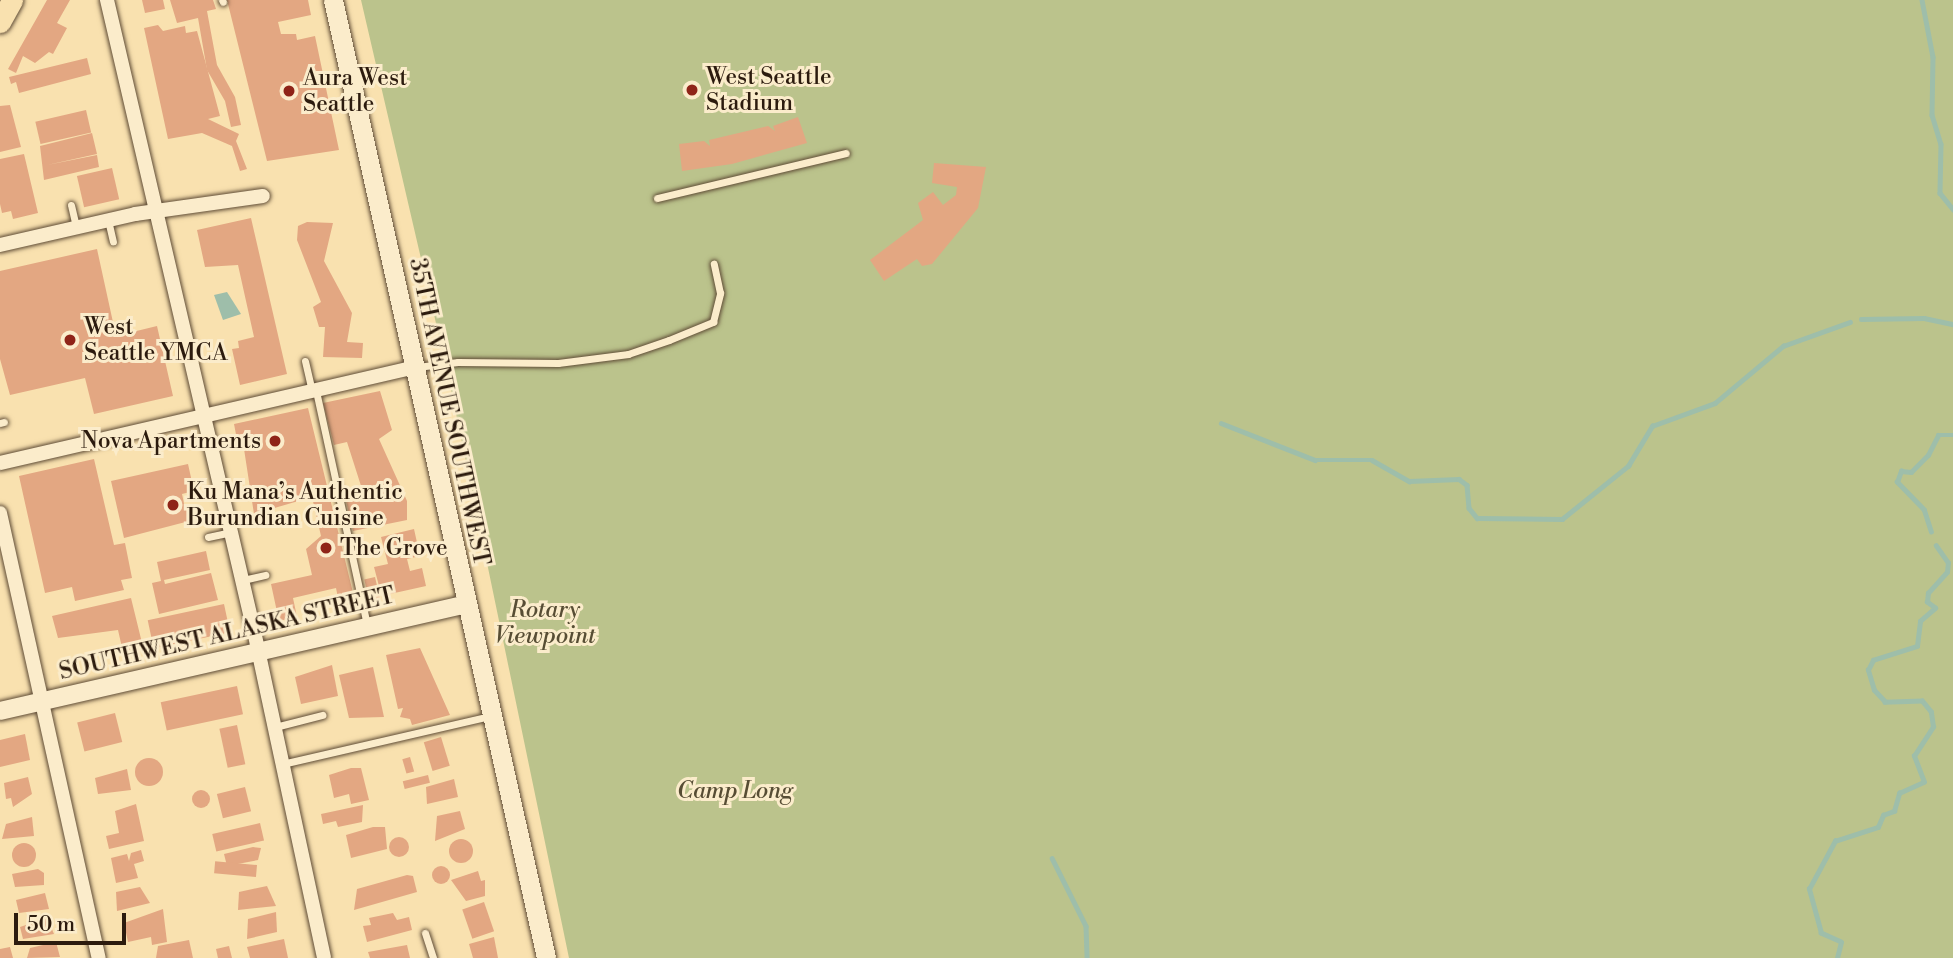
<!DOCTYPE html>
<html>
<head>
<meta charset="utf-8">
<style>
  body { margin:0 }
  #map { position:relative; width:1953px; height:958px; overflow:hidden; background:#f9e1af; font-family:"Libre Bodoni",serif }
  div>[style] { position:absolute }
  [style*='--x'] { left:calc(var(--x)*1px); top:calc(var(--y)*1px); width:calc(var(--w)*1px); rotate:calc(var(--a)*1deg) }
  .green>* { inset:0; background:#bbc38c }
  .water>* { inset:0; background:#9ebeaa }
  .stream>* { height:4.5px; margin:-2.25px; padding:0 2.25px; transform-origin:2.25px; border-radius:2.25px; background:#9ebeaa }
  .building>* { inset:0; background:#e3a782; transform-origin:0 0 }
  .round { border-radius:50% }
  .roads { filter:drop-shadow(0 0 2px #5f4c36) drop-shadow(0 0 2px #5f4c36) }
  .service>* { height:7px; margin:-3.5px; padding:0 3.5px; transform-origin:3.5px; border-radius:3.5px; background:#fbeccb }
  .minor>* { height:14px; margin:-7px; padding:0 7px; transform-origin:7px; border-radius:7px; background:#fbeccb }
  .tertiary>* { height:18px; margin:-9px; padding:0 9px; transform-origin:9px; border-radius:9px; background:#fbeccb }
  .secondary>* { height:19px; margin:-9.5px; padding:0 9.5px; transform-origin:9.5px; border-radius:9.5px; background:#fbeccb }
  .primary>* { height:21px; margin:-10.5px; padding:0 10.5px; transform-origin:10.5px; border-radius:10.5px; background:#f9e1af }
  .dots>* { width:19px; height:19px; translate:-50% -50%; box-sizing:border-box; border:4px solid #fbeccb; border-radius:50% }
  span { translate:-50% -50%; white-space:nowrap; text-align:center; line-height:1.15; -webkit-text-stroke:6px #fbeccb; paint-order:stroke }
  .poi-label { font-size:23px; color:#2c1b0e }
  .left { translate:0 -50%; text-align:left }
  .right { translate:-100% -50%; text-align:right }
  .street-label { font-size:23px; color:#2c1b0e }
  .park-label { font-size:23px; color:#574d34; font-style:italic }
  .scale { position:absolute; left:14px; top:913px; width:112px; height:32px; box-sizing:border-box; border:4px solid #2c1b0e; border-top:0; padding-left:9px; font-size:21px; line-height:24px; white-space:nowrap; color:#2c1b0e; -webkit-text-stroke:5px #fbeccb; paint-order:stroke }
</style>
</head>
<body>
<div id="map">
  <div class="green">
    <div style="clip-path:polygon(361px 0,1953px 0,1953px 958px,569px 958px,448px 375px)"></div>
  </div>
  <div class="water">
    <div style="clip-path:polygon(227px 292px,241px 314px,223px 320px,214px 295px)"></div>
  </div>
  <div class="stream">
    <div style="--x:1922;--y:0;--w:58;--a:79.1"></div>
    <div style="--x:1933;--y:57;--w:58;--a:91"></div>
    <div style="--x:1932;--y:115;--w:30;--a:73"></div>
    <div style="--x:1941;--y:144;--w:49;--a:91.2"></div>
    <div style="--x:1940;--y:193;--w:21;--a:51"></div>
    <div style="--x:1861;--y:319;--w:63;--a:-0.9"></div>
    <div style="--x:1924;--y:318;--w:30;--a:12"></div>
    <div style="--x:1221;--y:423;--w:101;--a:21.5"></div>
    <div style="--x:1315;--y:460;--w:57;--a:0"></div>
    <div style="--x:1372;--y:460;--w:43;--a:29.6"></div>
    <div style="--x:1409;--y:481;--w:50;--a:-2.3"></div>
    <div style="--x:1459;--y:479;--w:10;--a:37"></div>
    <div style="--x:1467;--y:485;--w:23;--a:85"></div>
    <div style="--x:1469;--y:508;--w:13;--a:51"></div>
    <div style="--x:1477;--y:518;--w:85;--a:0.7"></div>
    <div style="--x:1562;--y:519;--w:85;--a:-38.8"></div>
    <div style="--x:1628;--y:466;--w:47;--a:-59"></div>
    <div style="--x:1652;--y:426;--w:67;--a:-20.1"></div>
    <div style="--x:1715;--y:403;--w:89;--a:-40"></div>
    <div style="--x:1783;--y:346;--w:71;--a:-19.7"></div>
    <div style="--x:1931;--y:532;--w:23;--a:-108"></div>
    <div style="--x:1924;--y:510;--w:39;--a:-134"></div>
    <div style="--x:1897;--y:482;--w:12;--a:-70"></div>
    <div style="--x:1901;--y:471;--w:10;--a:6"></div>
    <div style="--x:1911;--y:472;--w:24;--a:-45"></div>
    <div style="--x:1928;--y:455;--w:22;--a:-63"></div>
    <div style="--x:1938;--y:435;--w:15;--a:0"></div>
    <div style="--x:1052;--y:858;--w:76;--a:63.4"></div>
    <div style="--x:1086;--y:926;--w:32;--a:88"></div>
    <div style="--x:1837;--y:958;--w:16;--a:-76"></div>
    <div style="--x:1841;--y:942;--w:22;--a:-156"></div>
    <div style="--x:1821;--y:933;--w:46;--a:-105.3"></div>
    <div style="--x:1809;--y:889;--w:55;--a:-61.6"></div>
    <div style="--x:1835;--y:841;--w:45;--a:-18"></div>
    <div style="--x:1878;--y:827;--w:13;--a:-67"></div>
    <div style="--x:1883;--y:815;--w:12;--a:-20"></div>
    <div style="--x:1894;--y:811;--w:19;--a:-74"></div>
    <div style="--x:1899;--y:793;--w:27;--a:-24"></div>
    <div style="--x:1924;--y:782;--w:28;--a:-111"></div>
    <div style="--x:1914;--y:756;--w:35;--a:-57"></div>
    <div style="--x:1933;--y:727;--w:15;--a:-98"></div>
    <div style="--x:1931;--y:712;--w:14;--a:-129"></div>
    <div style="--x:1922;--y:701;--w:37;--a:178"></div>
    <div style="--x:1885;--y:702;--w:16;--a:-133"></div>
    <div style="--x:1874;--y:690;--w:21;--a:-107"></div>
    <div style="--x:1868;--y:670;--w:11;--a:-63"></div>
    <div style="--x:1873;--y:660;--w:46;--a:-17.7"></div>
    <div style="--x:1917;--y:646;--w:25;--a:-83"></div>
    <div style="--x:1920;--y:621;--w:20;--a:-41"></div>
    <div style="--x:1935;--y:608;--w:10;--a:-143"></div>
    <div style="--x:1927;--y:602;--w:9;--a:-84"></div>
    <div style="--x:1928;--y:593;--w:28;--a:-48"></div>
    <div style="--x:1947;--y:572;--w:9;--a:-84"></div>
    <div style="--x:1948;--y:563;--w:21;--a:-125"></div>
  </div>
  <div class="building">
    <div style="clip-path:polygon(47px 0,70px 0,57px 23px,67px 28px,53px 54px,49px 52px,35px 63px,23px 56px,16px 73px,8px 69px)"></div>
    <div style="clip-path:polygon(142px 0,163px 0,165px 9px,145px 13px)"></div>
    <div style="clip-path:polygon(170px 0,213px 0,216px 9px,207px 11px,217px 65px,235px 97px,241px 125px,231px 127px,225px 101px,207px 70px,198px 18px,177px 23px)"></div>
    <div style="clip-path:polygon(227px 0,308px 0,311px 15px,278px 22px,281px 34px,296px 34px,297px 40px,315px 36px,339px 150px,267px 161px)"></div>
    <div style="clip-path:polygon(158px 25px,163px 31px,185px 26px,186px 33px,197px 31px,220px 116px,208px 119px,239px 134px,236px 141px,247px 169px,240px 171px,232px 146px,202px 133px,168px 139px,144px 28px)"></div>
    <div style="clip-path:polygon(87px 58px,91px 74px,19px 93px,16px 82px,11px 84px,9px 77px)"></div>
    <div style="clip-path:polygon(10px 105px,21px 147px,0 152px,0 106px)"></div>
    <div style="left:86px;top:110px;width:23px;height:52px;rotate:77deg"></div>
    <div style="clip-path:polygon(798px 117px,807px 143px,732px 164px,682px 171px,679px 144px,704px 141px,710px 146px,709px 140px,768px 126px,775px 131px,773px 126px)"></div>
    <div style="clip-path:polygon(92px 133px,97px 154px,47px 165px,97px 155px,99px 167px,44px 180px,40px 146px)"></div>
    <div style="clip-path:polygon(24px 154px,38px 213px,13px 219px,11px 211px,2px 213px,0 204px,0 159px)"></div>
    <div style="clip-path:polygon(934px 163px,986px 167px,978px 208px,932px 264px,922px 266px,917px 259px,884px 281px,870px 260px,923px 220px,918px 203px,933px 192px,943px 205px,956px 195px,957px 187px,932px 183px)"></div>
    <div style="left:112px;top:168px;width:32px;height:36px;rotate:77deg"></div>
    <div style="clip-path:polygon(251px 218px,287px 374px,240px 385px,232px 349px,239px 348px,238px 341px,254px 337px,238px 265px,205px 267px,197px 230px)"></div>
    <div style="clip-path:polygon(307px 222px,333px 223px,324px 261px,352px 313px,347px 342px,363px 343px,362px 358px,323px 357px,325px 327px,319px 327px,313px 307px,321px 302px,297px 240px,298px 226px)"></div>
    <div style="clip-path:polygon(97px 249px,116px 336px,157px 326px,173px 396px,94px 414px,85px 378px,10px 395px,0 359px,0 271px)"></div>
    <div style="clip-path:polygon(380px 391px,392px 430px,379px 439px,407px 501px,407px 520px,353px 531px,344px 492px,362px 489px,347px 442px,334px 445px,323px 403px)"></div>
    <div style="clip-path:polygon(308px 408px,356px 605px,340px 608px,336px 588px,293px 598px,297px 617px,279px 621px,271px 584px,312px 575px,306px 549px,321px 536px,312px 497px,254px 514px,244px 449px,239px 450px,234px 424px)"></div>
    <div style="clip-path:polygon(94px 459px,114px 545px,125px 543px,132px 578px,121px 580px,124px 590px,75px 601px,72px 587px,45px 593px,19px 476px)"></div>
    <div style="clip-path:polygon(188px 464px,194px 491px,182px 494px,185px 508px,194px 506px,197px 519px,124px 538px,111px 481px)"></div>
    <div style="clip-path:polygon(414px 529px,420px 556px,407px 559px,410px 571px,422px 568px,426px 586px,390px 594px,388px 584px,379px 586px,374px 567px,388px 564px,381px 537px)"></div>
    <div style="clip-path:polygon(206px 551px,210px 570px,164px 580px,165px 584px,211px 573px,218px 600px,159px 614px,152px 583px,161px 581px,157px 562px)"></div>
    <div style="left:375px;top:577px;width:23px;height:11px;rotate:77deg"></div>
    <div style="clip-path:polygon(131px 598px,143px 647px,123px 652px,118px 630px,58px 638px,52px 616px)"></div>
    <div style="left:224px;top:604px;width:29px;height:78px;rotate:78deg"></div>
    <div style="clip-path:polygon(420px 648px,450px 715px,412px 725px,410px 719px,400px 717px,403px 708px,398px 709px,386px 655px)"></div>
    <div style="clip-path:polygon(332px 665px,338px 696px,301px 704px,295px 677px)"></div>
    <div style="clip-path:polygon(373px 667px,384px 717px,349px 718px,339px 675px)"></div>
    <div style="left:237px;top:686px;width:29px;height:78px;rotate:78deg"></div>
    <div style="left:115px;top:713px;width:30px;height:39px;rotate:76deg"></div>
    <div style="left:237px;top:725px;width:40px;height:18px;rotate:78deg"></div>
    <div style="clip-path:polygon(25px 734px,30px 760px,0 767px,0 740px)"></div>
    <div style="left:441px;top:737px;width:30px;height:18px;rotate:73deg"></div>
    <div style="left:410px;top:757px;width:15px;height:8px;rotate:74deg"></div>
    <div class="round" style="left:135px;top:758px;width:28px;height:28px"></div>
    <div style="clip-path:polygon(351px 768px,361px 768px,369px 800px,351px 804px,349px 794px,334px 798px,329px 775px)"></div>
    <div style="clip-path:polygon(127px 769px,131px 790px,98px 794px,95px 778px)"></div>
    <div style="left:428px;top:775px;width:8px;height:26px;rotate:76deg"></div>
    <div style="clip-path:polygon(28px 777px,32px 794px,13px 807px,11px 798px,6px 799px,4px 783px)"></div>
    <div style="clip-path:polygon(454px 779px,458px 797px,427px 804px,426px 787px)"></div>
    <div style="left:245px;top:787px;width:25px;height:29px;rotate:76deg"></div>
    <div class="round" style="left:192px;top:790px;width:18px;height:18px"></div>
    <div style="clip-path:polygon(136px 804px,144px 841px,109px 849px,106px 836px,119px 833px,115px 811px)"></div>
    <div style="clip-path:polygon(363px 805px,362px 822px,338px 827px,336px 821px,323px 824px,321px 814px)"></div>
    <div style="clip-path:polygon(460px 811px,465px 829px,435px 841px,437px 816px)"></div>
    <div style="clip-path:polygon(32px 817px,34px 836px,2px 839px,6px 824px)"></div>
    <div style="left:260px;top:823px;width:18px;height:49px;rotate:77deg"></div>
    <div style="clip-path:polygon(373px 827px,385px 827px,387px 849px,351px 858px,346px 835px)"></div>
    <div class="round" style="left:389px;top:837px;width:20px;height:20px"></div>
    <div class="round" style="left:449px;top:839px;width:24px;height:24px"></div>
    <div class="round" style="left:12px;top:843px;width:24px;height:24px"></div>
    <div style="clip-path:polygon(253px 847px,261px 848px,258px 860px,227px 866px,224px 854px)"></div>
    <div style="clip-path:polygon(141px 850px,144px 861px,134px 864px,138px 878px,116px 883px,111px 858px,127px 854px,129px 861px,131px 853px)"></div>
    <div style="left:257px;top:865px;width:12px;height:42px;rotate:95deg"></div>
    <div class="round" style="left:432px;top:866px;width:18px;height:18px"></div>
    <div style="clip-path:polygon(38px 869px,44px 873px,44px 885px,15px 887px,12px 874px)"></div>
    <div style="clip-path:polygon(478px 871px,481px 881px,485px 880px,485px 896px,466px 901px,451px 880px)"></div>
    <div style="clip-path:polygon(407px 875px,413px 876px,417px 892px,354px 910px,357px 889px)"></div>
    <div style="clip-path:polygon(267px 886px,276px 906px,238px 910px,239px 892px)"></div>
    <div style="clip-path:polygon(140px 887px,150px 903px,117px 911px,116px 892px)"></div>
    <div style="clip-path:polygon(45px 893px,49px 909px,19px 913px,16px 900px)"></div>
    <div style="left:484px;top:902px;width:31px;height:23px;rotate:71deg"></div>
    <div style="clip-path:polygon(163px 909px,167px 942px,152px 945px,151px 937px,128px 942px,124px 923px)"></div>
    <div style="clip-path:polygon(276px 912px,277px 932px,247px 939px,248px 919px)"></div>
    <div style="clip-path:polygon(393px 913px,397px 920px,409px 917px,412px 930px,367px 942px,363px 926px,371px 925px,369px 918px)"></div>
    <div style="clip-path:polygon(47px 918px,54px 934px,23px 939px,20px 927px)"></div>
    <div style="clip-path:polygon(494px 937px,498px 958px,473px 958px,469px 944px)"></div>
    <div style="clip-path:polygon(284px 939px,288px 958px,250px 958px,247px 947px)"></div>
    <div style="clip-path:polygon(189px 940px,193px 958px,156px 958px,158px 946px)"></div>
    <div style="clip-path:polygon(56px 942px,60px 957px,27px 958px,30px 948px)"></div>
    <div style="clip-path:polygon(407px 945px,410px 958px,370px 958px,368px 952px)"></div>
    <div style="clip-path:polygon(229px 946px,232px 958px,218px 958px,216px 949px)"></div>
    <div style="clip-path:polygon(10px 947px,13px 958px,0 958px,0 949px)"></div>
  </div>
  <div class="roads">
    <div class="service">
      <div style="--x:222;--y:0;--w:2;--a:63"></div>
      <div style="--x:657;--y:198;--w:194;--a:-13.4"></div>
      <div style="--x:71;--y:205;--w:23;--a:77"></div>
      <div style="--x:108;--y:220;--w:22;--a:77"></div>
      <div style="--x:305;--y:361;--w:31;--a:77"></div>
      <div style="--x:417;--y:367;--w:41;--a:-7"></div>
      <div style="--x:458;--y:362;--w:100;--a:0.6"></div>
      <div style="--x:558;--y:363;--w:71;--a:-7.3"></div>
      <div style="--x:628;--y:354;--w:43;--a:-18.9"></div>
      <div style="--x:669;--y:340;--w:48;--a:-22.2"></div>
      <div style="--x:713;--y:322;--w:30;--a:-76"></div>
      <div style="--x:720;--y:293;--w:30;--a:-102"></div>
      <div style="--x:316;--y:391;--w:239;--a:77.7"></div>
      <div style="--x:0;--y:423;--w:4;--a:-14"></div>
      <div style="--x:208;--y:537;--w:24;--a:-12"></div>
      <div style="--x:243;--y:580;--w:23;--a:-13"></div>
      <div style="--x:275;--y:727;--w:49;--a:-14.3"></div>
      <div style="--x:282;--y:764;--w:213;--a:-13"></div>
      <div style="--x:425;--y:933;--w:26;--a:72"></div>
    </div>
    <div class="minor">
      <div style="--x:107;--y:0;--w:648;--a:76.89"></div>
      <div style="--x:254;--y:631;--w:334;--a:77.9"></div>
      <div style="--x:0;--y:245;--w:139;--a:-12.9"></div>
      <div style="--x:135;--y:214;--w:129;--a:-8"></div>
      <div style="--x:0;--y:463;--w:424;--a:-13"></div>
      <div style="--x:0;--y:513;--w:456;--a:77.5"></div>
    </div>
    <div class="tertiary">
      <div style="--x:0;--y:711;--w:478;--a:-12.9"></div>
    </div>
    <div class="secondary">
      <div style="--x:333;--y:0;--w:981;--a:77.46"></div>
    </div>
    <div class="primary">
      <div style="--x:0;--y:22;--w:25;--a:-61"></div>
    </div>
  </div>
  <div class="dots">
    <div style="left:692px;top:90px;background:#8f2418"></div>
    <div style="left:289px;top:91px;background:#8f2418"></div>
    <div style="left:70px;top:340px;background:#8f2418"></div>
    <div style="left:275px;top:441px;background:#8f2418"></div>
    <div style="left:173px;top:505px;background:#8f2418"></div>
    <div style="left:326px;top:548px;background:#8f2418"></div>
  </div>
  <div class="poi-label">
    <span class="left" style="left:706px;top:90px">West Seattle<br>Stadium</span>
    <span class="left" style="left:303px;top:91px">Aura West<br>Seattle</span>
    <span class="left" style="left:84px;top:340px">West<br>Seattle YMCA</span>
    <span class="right" style="left:261px;top:441px">Nova Apartments</span>
    <span class="left" style="left:187px;top:505px">Ku Mana’s Authentic<br>Burundian Cuisine</span>
    <span class="left" style="left:340px;top:548px">The Grove</span>
  </div>
  <div class="street-label">
    <span style="left:449px;top:412px;rotate:78deg">35TH AVENUE SOUTHWEST</span>
    <span style="left:227px;top:634px;rotate:-13deg">SOUTHWEST ALASKA STREET</span>
  </div>
  <div class="park-label">
    <span style="left:545px;top:623px">Rotary<br>Viewpoint</span>
    <span style="left:735px;top:791px">Camp Long</span>
  </div>
  <div class="scale">50 m</div>
</div>
</body>
</html>
